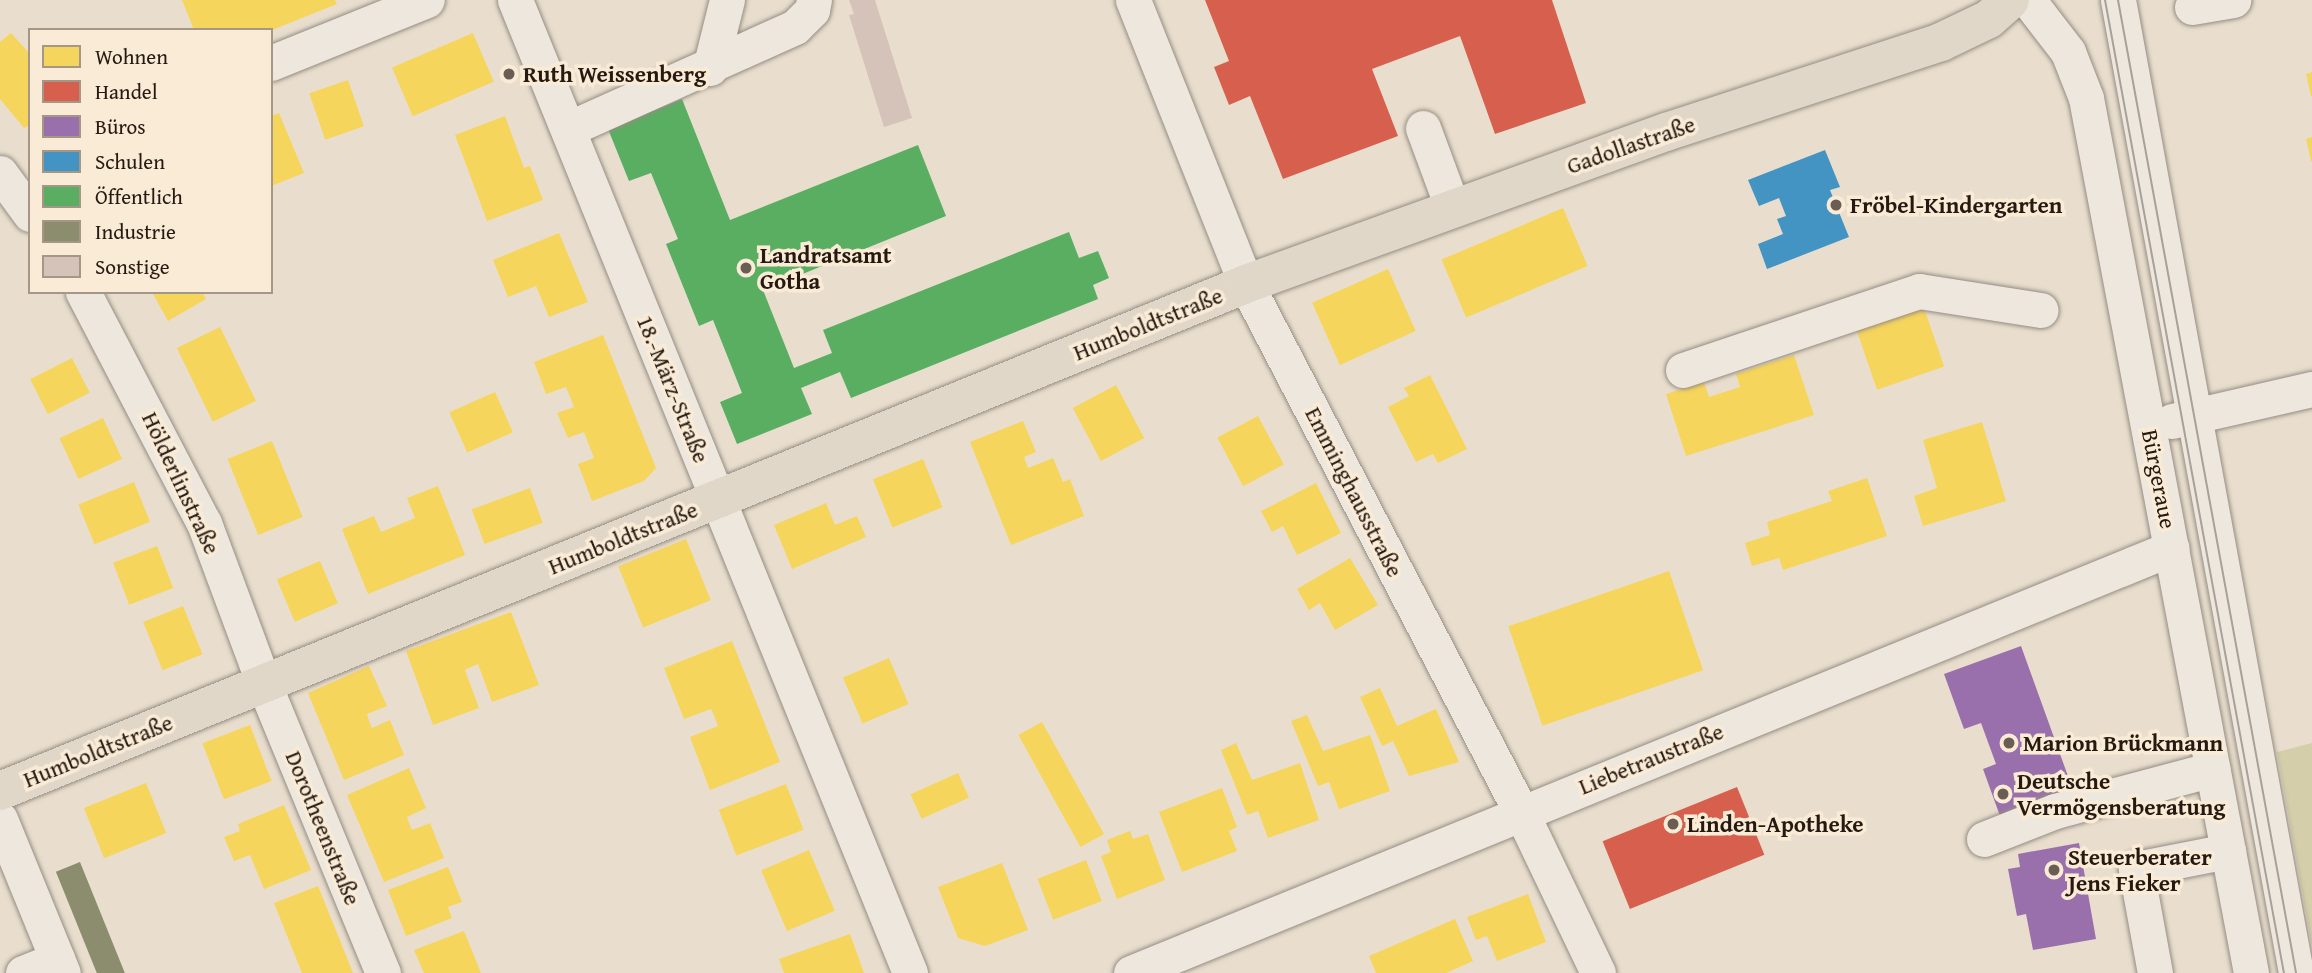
<!DOCTYPE html>
<html>
<head>
<meta charset="utf-8">
<style>
  body { margin:0 }
  #map { position:relative; width:2312px; height:973px; overflow:hidden; background:#e9decd; font-family:"Gentium Book Plus",serif }
  div>[style] { position:absolute }
  [style*='--x'] { left:calc(var(--x)*1px); top:calc(var(--y)*1px); width:calc(var(--w)*1px); rotate:calc(var(--a)*1deg) }
  .green>* { inset:0; background:#d4ceaa }
  .homes>* { inset:0; background:#f6d55c; transform-origin:0 0 }
  .shops>* { inset:0; background:#d6604d; transform-origin:0 0 }
  .offices>* { inset:0; background:#9970ab }
  .schools>* { inset:0; background:#4393c3 }
  .public>* { inset:0; background:#5aae61 }
  .industry>* { inset:0; background:#8c8c6e; transform-origin:0 0 }
  .building>* { inset:0; background:#d5c2b8 }
  .roads { filter:drop-shadow(0 0 2px #958d83) drop-shadow(0 0 2px #958d83) }
  .minor>* { height:35px; margin:-17.5px; padding:0 17.5px; transform-origin:17.5px; border-radius:17.5px; background:#ede7de }
  .major>* { height:38px; margin:-19px; padding:0 19px; transform-origin:19px; border-radius:19px; background:#e0d7c9 }
  .tram>* { height:2px; margin:-1px; padding:0 1px; transform-origin:1px; border-radius:1px; background:#a7a19a }
  .dots>* { width:19px; height:19px; translate:-50% -50%; box-sizing:border-box; border:4px solid #f9ebd6; border-radius:50% }
  span { translate:-50% -50%; white-space:nowrap; text-align:center; line-height:1.15; -webkit-text-stroke:7px #f9ebd6; paint-order:stroke }
  .poi-label { font-size:23px; color:#261911; font-weight:700 }
  .left { translate:0 -50%; text-align:left }
  .street-label { font-size:23px; color:#261911 }
  .legend { position:absolute; left:28px; top:28px; width:245px; height:266px; box-sizing:border-box; background:#f9ebd6; border:2px solid #a59787; margin:0; padding:9px 12px; list-style:none; font-size:21px; color:#261911 }
  .legend li { display:flex; align-items:center; gap:14px; height:35px }
  .legend b { width:35px; border:2px solid #a59787 }
</style>
</head>
<body>
<div id="map">
  <div class="green">
    <div style="clip-path:polygon(2312px 743px,2312px 946px,2277px 752px)"></div>
  </div>
  <div class="homes">
    <div style="clip-path:polygon(182px 0,335px 0,337px 4px,272px 30px,194px 30px)"></div>
    <div style="clip-path:polygon(11px 33px,30px 54px,30px 125px,24px 128px,0 99px,0 42px)"></div>
    <div style="left:473px;top:33px;width:53px;height:88px;rotate:67deg"></div>
    <div style="clip-path:polygon(2312px 72px,2312px 96px,2311px 96px,2306px 74px)"></div>
    <div style="left:348px;top:80px;width:49px;height:41px;rotate:71deg"></div>
    <div style="clip-path:polygon(279px 113px,304px 173px,271px 186px,271px 116px)"></div>
    <div style="clip-path:polygon(505px 116px,524px 168px,530px 166px,543px 200px,487px 221px,455px 135px)"></div>
    <div style="clip-path:polygon(2312px 137px,2312px 161px,2311px 161px,2306px 139px)"></div>
    <div style="left:1563px;top:208px;width:63px;height:132px;rotate:67deg"></div>
    <div style="clip-path:polygon(559px 233px,588px 302px,549px 317px,536px 286px,508px 297px,493px 260px)"></div>
    <div style="left:1388px;top:269px;width:68px;height:83px;rotate:66deg"></div>
    <div style="clip-path:polygon(152px 292px,202px 292px,206px 299px,168px 321px)"></div>
    <div style="left:1924px;top:308px;width:62px;height:71px;rotate:71deg"></div>
    <div style="left:220px;top:327px;width:82px;height:48px;rotate:64deg"></div>
    <div style="clip-path:polygon(603px 335px,656px 468px,644px 481px,592px 501px,578px 464px,594px 458px,584px 432px,568px 438px,557px 413px,574px 407px,566px 387px,546px 394px,534px 362px)"></div>
    <div style="clip-path:polygon(1794px 355px,1814px 415px,1686px 456px,1666px 394px,1704px 382px,1709px 397px,1740px 387px,1736px 374px)"></div>
    <div style="left:72px;top:358px;width:39px;height:47px;rotate:63deg"></div>
    <div style="clip-path:polygon(1430px 375px,1467px 449px,1438px 463px,1433px 454px,1416px 462px,1388px 407px,1409px 396px,1404px 388px)"></div>
    <div style="left:1116px;top:385px;width:60px;height:49px;rotate:62deg"></div>
    <div style="left:495px;top:392px;width:44px;height:50px;rotate:66deg"></div>
    <div style="left:1258px;top:416px;width:55px;height:46px;rotate:62deg"></div>
    <div style="left:103px;top:418px;width:45px;height:48px;rotate:65deg"></div>
    <div style="clip-path:polygon(1023px 421px,1036px 452px,1024px 457px,1028px 468px,1053px 458px,1063px 482px,1070px 479px,1084px 516px,1011px 545px,970px 442px)"></div>
    <div style="clip-path:polygon(1982px 422px,2006px 501px,1923px 526px,1914px 496px,1937px 488px,1923px 440px)"></div>
    <div style="left:272px;top:441px;width:82px;height:48px;rotate:68deg"></div>
    <div style="left:923px;top:459px;width:52px;height:54px;rotate:68deg"></div>
    <div style="clip-path:polygon(1867px 478px,1887px 536px,1783px 570px,1779px 558px,1752px 566px,1745px 543px,1770px 535px,1767px 522px,1832px 501px,1828px 491px)"></div>
    <div style="left:134px;top:482px;width:43px;height:60px;rotate:68deg"></div>
    <div style="clip-path:polygon(1316px 483px,1341px 533px,1297px 555px,1283px 526px,1272px 532px,1261px 511px)"></div>
    <div style="clip-path:polygon(438px 486px,465px 555px,368px 594px,342px 529px,374px 516px,381px 532px,415px 518px,407px 498px)"></div>
    <div style="left:530px;top:488px;width:37px;height:62px;rotate:70deg"></div>
    <div style="clip-path:polygon(826px 503px,835px 525px,857px 516px,866px 537px,792px 569px,774px 525px)"></div>
    <div style="left:686px;top:539px;width:66px;height:73px;rotate:68deg"></div>
    <div style="left:157px;top:546px;width:45px;height:47px;rotate:69deg"></div>
    <div style="clip-path:polygon(1350px 558px,1378px 605px,1335px 630px,1320px 603px,1309px 610px,1297px 589px)"></div>
    <div style="left:320px;top:561px;width:46px;height:47px;rotate:67deg"></div>
    <div style="left:1669px;top:571px;width:105px;height:170px;rotate:71deg"></div>
    <div style="left:183px;top:606px;width:52px;height:43px;rotate:68deg"></div>
    <div style="clip-path:polygon(511px 612px,539px 685px,492px 702px,478px 664px,471px 667px,465px 670px,479px 708px,433px 725px,406px 651px)"></div>
    <div style="clip-path:polygon(732px 641px,780px 762px,710px 790px,690px 737px,718px 726px,715px 718px,711px 709px,684px 719px,664px 668px)"></div>
    <div style="left:889px;top:658px;width:50px;height:50px;rotate:67deg"></div>
    <div style="clip-path:polygon(369px 666px,387px 706px,367px 714px,369px 721px,372px 728px,390px 720px,404px 755px,344px 780px,308px 693px)"></div>
    <div style="clip-path:polygon(1380px 688px,1397px 726px,1436px 709px,1459px 762px,1409px 776px,1393px 741px,1382px 746px,1360px 697px)"></div>
    <div style="clip-path:polygon(1307px 715px,1323px 751px,1370px 735px,1390px 791px,1339px 809px,1329px 782px,1318px 786px,1291px 721px)"></div>
    <div style="left:1042px;top:722px;width:128px;height:27px;rotate:61deg"></div>
    <div style="left:250px;top:725px;width:60px;height:51px;rotate:69deg"></div>
    <div style="clip-path:polygon(1236px 743px,1252px 780px,1300px 763px,1319px 820px,1268px 838px,1258px 811px,1247px 815px,1221px 750px)"></div>
    <div style="clip-path:polygon(409px 768px,426px 808px,407px 817px,409px 823px,412px 830px,430px 823px,444px 858px,384px 882px,347px 795px)"></div>
    <div style="left:958px;top:773px;width:27px;height:52px;rotate:66deg"></div>
    <div style="left:146px;top:783px;width:54px;height:67px;rotate:68deg"></div>
    <div style="left:786px;top:784px;width:49px;height:72px;rotate:69deg"></div>
    <div style="clip-path:polygon(1222px 788px,1237px 827px,1229px 831px,1237px 851px,1182px 872px,1159px 812px)"></div>
    <div style="clip-path:polygon(284px 805px,311px 870px,264px 889px,250px 855px,234px 861px,224px 837px,240px 831px,238px 824px)"></div>
    <div style="clip-path:polygon(1130px 831px,1133px 839px,1148px 834px,1165px 880px,1117px 899px,1101px 856px,1111px 852px,1107px 840px)"></div>
    <div style="left:809px;top:850px;width:66px;height:52px;rotate:67deg"></div>
    <div style="left:1086px;top:860px;width:44px;height:52px;rotate:69deg"></div>
    <div style="clip-path:polygon(1002px 863px,1028px 930px,985px 946px,958px 938px,938px 887px)"></div>
    <div style="clip-path:polygon(448px 867px,462px 902px,448px 907px,452px 918px,406px 936px,388px 890px)"></div>
    <div style="clip-path:polygon(318px 886px,335px 928px,353px 973px,302px 973px,274px 903px)"></div>
    <div style="clip-path:polygon(1528px 894px,1546px 942px,1497px 961px,1487px 936px,1476px 940px,1467px 917px)"></div>
    <div style="clip-path:polygon(1455px 919px,1473px 961px,1446px 973px,1376px 973px,1369px 956px)"></div>
    <div style="clip-path:polygon(464px 931px,481px 973px,424px 973px,414px 950px)"></div>
    <div style="clip-path:polygon(850px 934px,864px 973px,784px 973px,779px 959px)"></div>
  </div>
  <div class="shops">
    <div style="clip-path:polygon(1205px 0,1552px 0,1586px 103px,1495px 134px,1460px 36px,1372px 69px,1398px 136px,1283px 179px,1250px 96px,1229px 105px,1214px 67px,1229px 61px)"></div>
    <div style="left:1737px;top:787px;width:73px;height:145px;rotate:68deg"></div>
  </div>
  <div class="offices">
    <div style="clip-path:polygon(2021px 646px,2073px 790px,2000px 816px,1983px 769px,1996px 764px,1981px 723px,1964px 729px,1944px 674px)"></div>
    <div style="clip-path:polygon(2079px 843px,2096px 939px,2033px 950px,2026px 914px,2017px 916px,2008px 869px,2020px 867px,2018px 854px)"></div>
  </div>
  <div class="schools">
    <div style="clip-path:polygon(1825px 150px,1840px 187px,1830px 190px,1849px 237px,1767px 269px,1758px 244px,1783px 234px,1777px 219px,1786px 216px,1779px 198px,1759px 206px,1748px 180px)"></div>
  </div>
  <div class="public">
    <div style="clip-path:polygon(682px 99px,730px 220px,918px 145px,946px 216px,763px 290px,794px 368px,832px 353px,823px 330px,1069px 232px,1079px 258px,1098px 251px,1109px 278px,1093px 285px,1098px 299px,851px 398px,840px 372px,801px 388px,812px 414px,737px 444px,720px 402px,742px 393px,713px 320px,699px 326px,666px 244px,678px 239px,651px 173px,629px 181px,608px 129px)"></div>
  </div>
  <div class="industry">
    <div style="left:80px;top:862px;width:120px;height:26px;rotate:68deg"></div>
  </div>
  <div class="building">
    <div style="clip-path:polygon(849px 0,875px 0,912px 118px,884px 127px,849px 15px,854px 14px)"></div>
  </div>
  <div class="roads">
    <div class="minor">
      <div style="--x:515;--y:0;--w:1050;--a:67.9"></div>
      <div style="--x:1133;--y:0;--w:306;--a:68.3"></div>
      <div style="--x:1246;--y:284;--w:595;--a:62.49"></div>
      <div style="--x:1521;--y:812;--w:178;--a:64.4"></div>
      <div style="--x:2028;--y:0;--w:66;--a:52.4"></div>
      <div style="--x:2068;--y:52;--w:49;--a:68.6"></div>
      <div style="--x:2086;--y:98;--w:890;--a:79.32"></div>
      <div style="--x:2118;--y:0;--w:989;--a:79.63"></div>
      <div style="--x:2192;--y:7;--w:42;--a:-9.7"></div>
      <div style="--x:271;--y:63;--w:168;--a:-22"></div>
      <div style="--x:710;--y:68;--w:70;--a:-76"></div>
      <div style="--x:1423;--y:128;--w:86;--a:69.7"></div>
      <div style="--x:568;--y:129;--w:249;--a:-24.2"></div>
      <div style="--x:795;--y:27;--w:24;--a:-45"></div>
      <div style="--x:812;--y:10;--w:10;--a:-79"></div>
      <div style="--x:0;--y:173;--w:51;--a:53.8"></div>
      <div style="--x:83;--y:292;--w:261;--a:62.4"></div>
      <div style="--x:204;--y:523;--w:170;--a:69.6"></div>
      <div style="--x:263;--y:682;--w:315;--a:67.6"></div>
      <div style="--x:1683;--y:370;--w:249;--a:-18.5"></div>
      <div style="--x:1919;--y:291;--w:123;--a:8.9"></div>
      <div style="--x:2172;--y:421;--w:144;--a:-12.9"></div>
      <div style="--x:0;--y:819;--w:166;--a:67.8"></div>
      <div style="--x:1984;--y:839;--w:76;--a:-21.5"></div>
      <div style="--x:2055;--y:811;--w:163;--a:-14.9"></div>
      <div style="--x:23;--y:973;--w:37;--a:-22"></div>
      <div style="--x:1131;--y:973;--w:1124;--a:-22.21"></div>
      <div style="--x:2155;--y:973;--w:106;--a:-100.4"></div>
      <div style="--x:2136;--y:869;--w:94;--a:-11.1"></div>
    </div>
    <div class="major">
      <div style="--x:0;--y:791;--w:1345;--a:-22.14"></div>
      <div style="--x:1246;--y:284;--w:447;--a:-19.9"></div>
      <div style="--x:1666;--y:132;--w:289;--a:-18.1"></div>
      <div style="--x:1941;--y:42;--w:53;--a:-25.6"></div>
      <div style="--x:1989;--y:19;--w:28;--a:-42"></div>
    </div>
  </div>
  <div class="tram">
    <div style="--x:2105;--y:0;--w:989;--a:79.58"></div>
    <div style="--x:2118;--y:0;--w:989;--a:79.63"></div>
  </div>
  <div class="dots">
    <div style="left:509px;top:74px;background:#6a5e53"></div>
    <div style="left:1836px;top:205px;background:#6a5e53"></div>
    <div style="left:746px;top:268px;background:#6a5e53"></div>
    <div style="left:2009px;top:743px;background:#6a5e53"></div>
    <div style="left:2003px;top:794px;background:#6a5e53"></div>
    <div style="left:1673px;top:824px;background:#6a5e53"></div>
    <div style="left:2054px;top:870px;background:#6a5e53"></div>
  </div>
  <div class="poi-label">
    <span class="left" style="left:523px;top:74px">Ruth Weissenberg</span>
    <span class="left" style="left:1850px;top:205px">Fröbel-Kindergarten</span>
    <span class="left" style="left:760px;top:268px">Landratsamt<br>Gotha</span>
    <span class="left" style="left:2023px;top:743px">Marion Brückmann</span>
    <span class="left" style="left:2017px;top:794px">Deutsche<br>Vermögensberatung</span>
    <span class="left" style="left:1687px;top:824px">Linden-Apotheke</span>
    <span class="left" style="left:2068px;top:870px">Steuerberater<br>Jens Fieker</span>
  </div>
  <div class="street-label">
    <span style="left:1631px;top:145px;rotate:-19deg">Gadollastraße</span>
    <span style="left:1148px;top:324px;rotate:-22deg">Humboldtstraße</span>
    <span style="left:673px;top:389px;rotate:68deg">18.-März-Straße</span>
    <span style="left:2159px;top:479px;rotate:79deg">Bürgeraue</span>
    <span style="left:181px;top:483px;rotate:65deg">Hölderlinstraße</span>
    <span style="left:1354px;top:492px;rotate:63deg">Emminghausstraße</span>
    <span style="left:623px;top:538px;rotate:-22deg">Humboldtstraße</span>
    <span style="left:98px;top:751px;rotate:-22deg">Humboldtstraße</span>
    <span style="left:1651px;top:759px;rotate:-22deg">Liebetraustraße</span>
    <span style="left:323px;top:828px;rotate:68deg">Dorotheenstraße</span>
  </div>
  <ul class="legend">
  <li><b style="height:19px;background:#f6d55c"></b>Wohnen</li>
  <li><b style="height:19px;background:#d6604d"></b>Handel</li>
  <li><b style="height:19px;background:#9970ab"></b>Büros</li>
  <li><b style="height:19px;background:#4393c3"></b>Schulen</li>
  <li><b style="height:19px;background:#5aae61"></b>Öffentlich</li>
  <li><b style="height:19px;background:#8c8c6e"></b>Industrie</li>
  <li><b style="height:19px;background:#d5c2b8"></b>Sonstige</li>
  </ul>
</div>
</body>
</html>
